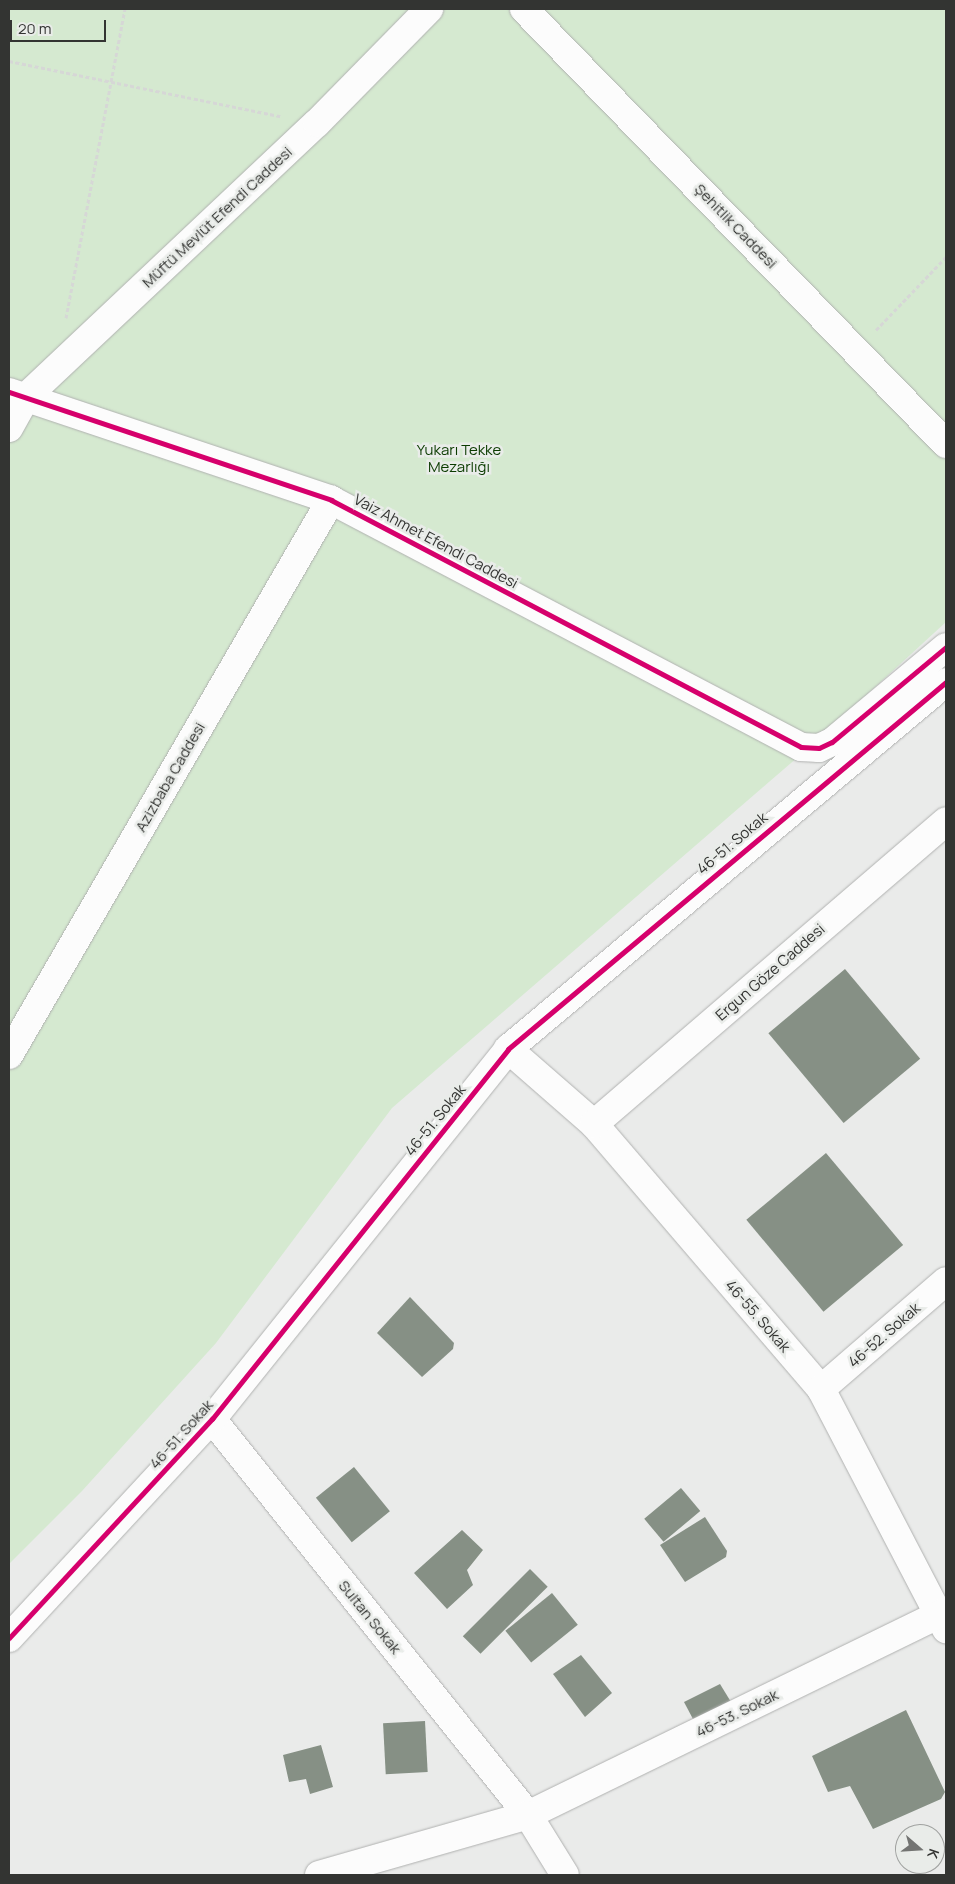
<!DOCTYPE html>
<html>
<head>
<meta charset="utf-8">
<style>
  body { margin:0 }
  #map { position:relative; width:955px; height:1884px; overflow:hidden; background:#eaebea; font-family:Manrope,sans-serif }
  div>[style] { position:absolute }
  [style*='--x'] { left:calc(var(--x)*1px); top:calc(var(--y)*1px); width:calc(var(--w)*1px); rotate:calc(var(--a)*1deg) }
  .green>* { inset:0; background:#d5e9d0 }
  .building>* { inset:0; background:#869085; transform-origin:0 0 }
  .path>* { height:3px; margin-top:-1.5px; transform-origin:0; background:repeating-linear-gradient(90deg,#d6d7d6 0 4px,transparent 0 6.5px) }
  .roads { filter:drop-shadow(0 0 1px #b0b1b0) drop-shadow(0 0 1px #b0b1b0) }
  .minor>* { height:28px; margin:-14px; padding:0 14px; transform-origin:14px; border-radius:14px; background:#fcfcfc }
  .cycleway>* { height:5px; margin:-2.5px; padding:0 2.5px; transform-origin:2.5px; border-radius:2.5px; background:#d6006c }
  span { translate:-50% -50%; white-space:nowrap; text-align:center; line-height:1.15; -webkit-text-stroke:5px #e9ece9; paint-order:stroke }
  .street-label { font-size:15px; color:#333432 }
  .park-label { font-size:15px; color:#0b3c00 }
  .frame { position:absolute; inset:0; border:10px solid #333432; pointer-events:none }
  .north { position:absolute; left:895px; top:1824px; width:50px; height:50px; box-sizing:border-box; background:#e9ece9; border:1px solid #a0a2a0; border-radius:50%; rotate:109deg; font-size:14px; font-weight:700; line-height:20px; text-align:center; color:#333432 }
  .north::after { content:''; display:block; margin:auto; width:18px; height:22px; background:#737472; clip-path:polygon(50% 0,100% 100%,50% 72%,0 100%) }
  .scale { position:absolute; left:10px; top:20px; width:96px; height:22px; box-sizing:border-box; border:2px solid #333432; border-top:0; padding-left:6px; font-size:15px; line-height:18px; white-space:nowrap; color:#333432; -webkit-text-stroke:4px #e9ece9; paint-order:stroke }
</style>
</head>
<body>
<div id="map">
  <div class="green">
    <div style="clip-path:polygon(9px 9px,946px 9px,946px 622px,813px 744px,392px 1108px,216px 1343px,82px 1491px,9px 1564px)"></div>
  </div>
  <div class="building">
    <div style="left:845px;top:969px;width:117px;height:100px;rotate:50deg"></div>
    <div style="left:826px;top:1153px;width:120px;height:104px;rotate:50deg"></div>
    <div style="clip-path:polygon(410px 1297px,454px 1343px,453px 1349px,422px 1377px,377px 1333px)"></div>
    <div style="left:354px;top:1467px;width:57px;height:49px;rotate:51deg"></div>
    <div style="left:681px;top:1488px;width:30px;height:48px;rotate:50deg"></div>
    <div style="clip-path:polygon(705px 1517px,727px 1551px,726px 1557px,685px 1582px,660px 1545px)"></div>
    <div style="clip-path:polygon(462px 1530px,483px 1550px,467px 1570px,473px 1585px,447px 1609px,414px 1573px)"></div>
    <div style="left:530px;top:1569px;width:25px;height:95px;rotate:45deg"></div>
    <div style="left:552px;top:1593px;width:41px;height:60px;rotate:51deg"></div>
    <div style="clip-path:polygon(581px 1655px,612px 1693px,585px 1717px,553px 1674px)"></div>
    <div style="clip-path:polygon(720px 1684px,731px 1702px,703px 1738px,684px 1702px)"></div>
    <div style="clip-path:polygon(906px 1710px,945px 1792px,941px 1799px,873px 1829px,850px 1786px,828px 1792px,812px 1756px)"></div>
    <div style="left:425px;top:1721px;width:51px;height:42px;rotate:87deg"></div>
    <div style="clip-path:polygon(321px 1745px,333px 1787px,310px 1794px,306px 1779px,289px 1782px,283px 1755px)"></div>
  </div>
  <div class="path">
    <div style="--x:9;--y:61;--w:277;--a:11.5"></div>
    <div style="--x:66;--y:318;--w:315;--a:-79.2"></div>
    <div style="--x:876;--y:330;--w:101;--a:-46.2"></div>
  </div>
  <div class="roads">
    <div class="minor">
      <div style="--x:524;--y:9;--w:606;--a:45.87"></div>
      <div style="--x:9;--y:392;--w:340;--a:18.5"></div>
      <div style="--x:331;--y:500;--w:531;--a:27.72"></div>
      <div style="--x:801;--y:747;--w:18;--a:3"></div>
      <div style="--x:819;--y:748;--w:14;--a:-25"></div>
      <div style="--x:832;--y:742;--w:148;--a:-39.8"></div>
      <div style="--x:9;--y:428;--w:37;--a:-61"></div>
      <div style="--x:27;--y:396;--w:398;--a:-43.3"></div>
      <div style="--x:317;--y:123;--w:160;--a:-45.5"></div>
      <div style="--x:508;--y:1049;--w:114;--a:41.1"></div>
      <div style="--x:594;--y:1124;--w:349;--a:49.4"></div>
      <div style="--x:821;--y:1389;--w:271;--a:62.5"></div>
      <div style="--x:9;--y:1055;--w:642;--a:-59.88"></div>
      <div style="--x:594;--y:1124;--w:464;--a:-40.7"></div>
      <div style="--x:821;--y:1389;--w:165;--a:-40.8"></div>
      <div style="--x:212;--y:1419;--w:507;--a:51.41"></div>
      <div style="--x:528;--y:1815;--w:465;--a:-26"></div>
      <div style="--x:9;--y:1638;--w:299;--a:-47.2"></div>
      <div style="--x:212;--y:1419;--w:474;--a:-51.3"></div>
      <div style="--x:508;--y:1049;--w:571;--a:-39.96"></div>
      <div style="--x:319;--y:1875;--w:217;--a:-16"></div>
      <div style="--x:528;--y:1815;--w:70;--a:58.3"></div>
    </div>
  </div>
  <div class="cycleway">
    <div style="--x:9;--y:392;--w:340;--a:18.5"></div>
    <div style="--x:331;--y:500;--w:531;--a:27.72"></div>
    <div style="--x:801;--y:747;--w:18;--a:3"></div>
    <div style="--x:819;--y:748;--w:14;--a:-25"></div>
    <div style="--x:832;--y:742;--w:148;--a:-39.8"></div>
    <div style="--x:9;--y:1638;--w:299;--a:-47.2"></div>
    <div style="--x:212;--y:1419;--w:474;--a:-51.3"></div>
    <div style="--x:508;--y:1049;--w:571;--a:-39.96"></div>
  </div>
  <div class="street-label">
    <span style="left:217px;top:217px;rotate:-43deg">Müftü Mevlüt Efendi Caddesi</span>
    <span style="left:736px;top:226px;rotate:46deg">Şehitlik Caddesi</span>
    <span style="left:436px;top:541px;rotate:28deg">Vaiz Ahmet Efendi Caddesi</span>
    <span style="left:170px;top:777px;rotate:-60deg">Azizbaba Caddesi</span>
    <span style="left:732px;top:843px;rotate:-40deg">46-51. Sokak</span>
    <span style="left:770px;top:972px;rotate:-41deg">Ergun Göze Caddesi</span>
    <span style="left:435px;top:1120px;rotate:-51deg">46-51. Sokak</span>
    <span style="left:758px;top:1316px;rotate:49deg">46-55. Sokak</span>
    <span style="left:884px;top:1335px;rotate:-41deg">46-52. Sokak</span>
    <span style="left:181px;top:1434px;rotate:-48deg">46-51. Sokak</span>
    <span style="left:370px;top:1617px;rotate:51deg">Sultan Sokak</span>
    <span style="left:737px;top:1713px;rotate:-26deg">46-53. Sokak</span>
  </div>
  <div class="park-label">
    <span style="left:459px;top:458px">Yukarı Tekke<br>Mezarlığı</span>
  </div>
  <div class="frame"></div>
  <div class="north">K</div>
  <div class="scale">20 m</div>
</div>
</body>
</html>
